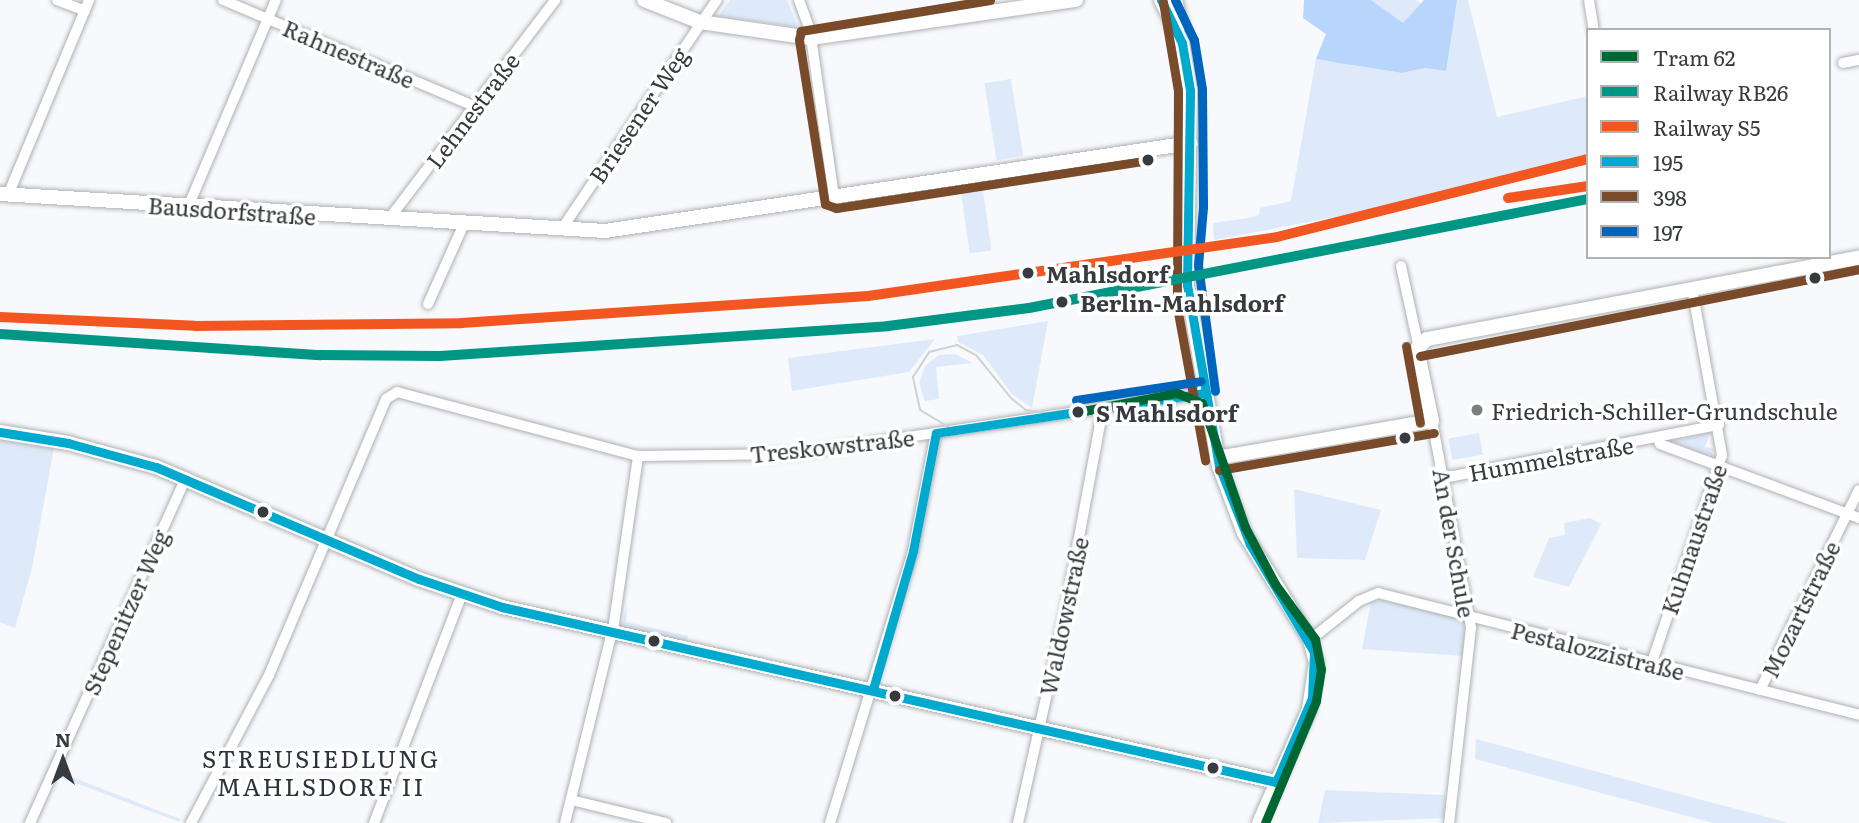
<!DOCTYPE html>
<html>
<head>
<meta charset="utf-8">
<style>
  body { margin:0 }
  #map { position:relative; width:1859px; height:823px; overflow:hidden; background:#f7f9fc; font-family:Literata,serif }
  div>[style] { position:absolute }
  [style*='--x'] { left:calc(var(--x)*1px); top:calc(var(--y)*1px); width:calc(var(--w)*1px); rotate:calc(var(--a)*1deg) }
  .green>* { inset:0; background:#deeafa; transform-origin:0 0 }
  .forest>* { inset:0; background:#b8d5fb }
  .water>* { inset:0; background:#b8d5fd }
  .roads { filter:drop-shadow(0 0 2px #aeb1b4) drop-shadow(0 0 2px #aeb1b4) }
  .street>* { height:10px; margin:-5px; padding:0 5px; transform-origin:5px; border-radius:5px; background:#fefeff }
  .secondary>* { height:14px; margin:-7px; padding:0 7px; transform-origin:7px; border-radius:7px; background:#fefeff }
  .tram>* { height:2px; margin:-1px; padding:0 1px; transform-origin:1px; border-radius:1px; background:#d0d1d2 }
  .bus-1>* { height:9px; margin:-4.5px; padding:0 4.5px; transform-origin:4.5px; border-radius:4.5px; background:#00a9ce }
  .bus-2>* { height:9px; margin:-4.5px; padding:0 4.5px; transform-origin:4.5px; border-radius:4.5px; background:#7a4b2a }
  .bus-3>* { height:9px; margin:-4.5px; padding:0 4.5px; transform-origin:4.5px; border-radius:4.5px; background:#0065bd }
  .rail-1>* { height:10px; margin:-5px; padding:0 5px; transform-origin:5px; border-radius:5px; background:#009686 }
  .rail-2>* { height:10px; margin:-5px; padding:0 5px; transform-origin:5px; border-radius:5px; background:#f25721 }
  .tram-1>* { height:9px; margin:-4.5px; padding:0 4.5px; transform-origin:4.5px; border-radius:4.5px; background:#063 }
  .dots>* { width:19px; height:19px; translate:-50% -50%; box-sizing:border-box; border:4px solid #fff; border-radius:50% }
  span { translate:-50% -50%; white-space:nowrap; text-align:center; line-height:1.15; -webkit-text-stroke:7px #fff; paint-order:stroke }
  .street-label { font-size:23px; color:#373b3f }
  .stop-label { font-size:23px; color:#373b3f; font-weight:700 }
  .left { translate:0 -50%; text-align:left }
  .poi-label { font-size:23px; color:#373b3f }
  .neighbourhood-label { font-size:24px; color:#2c333c; letter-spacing:2px }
  .legend { position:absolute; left:1586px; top:28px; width:245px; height:231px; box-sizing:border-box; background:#fff; border:2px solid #afb1b2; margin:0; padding:9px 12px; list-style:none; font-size:21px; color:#373b3f }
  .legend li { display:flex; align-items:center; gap:14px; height:35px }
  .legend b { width:35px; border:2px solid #afb1b2 }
  .north { position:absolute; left:28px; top:725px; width:70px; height:70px; -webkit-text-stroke:5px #fff; paint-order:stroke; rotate:0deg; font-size:19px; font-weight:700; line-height:28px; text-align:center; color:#373b3f }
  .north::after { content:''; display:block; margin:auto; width:24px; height:32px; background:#373b3f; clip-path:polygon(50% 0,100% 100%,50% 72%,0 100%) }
</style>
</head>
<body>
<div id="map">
  <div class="green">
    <div style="clip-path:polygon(730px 0,787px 0,798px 27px,718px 16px)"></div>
    <div style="clip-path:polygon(1371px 0,1416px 0,1421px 3px,1403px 24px)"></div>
    <div style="clip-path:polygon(1457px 0,1468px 0,1497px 117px,1588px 96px,1588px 154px,1356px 213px,1214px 240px,1213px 223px,1249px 218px,1259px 215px,1260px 208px,1291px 201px,1316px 59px,1402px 73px,1425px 68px,1445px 71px)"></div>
    <div style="left:1011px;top:79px;width:78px;height:27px;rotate:81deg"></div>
    <div style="left:982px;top:183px;width:68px;height:22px;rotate:82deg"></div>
    <div style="clip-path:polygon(1048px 321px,1032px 408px,1012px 394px,983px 355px,958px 342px,957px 336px)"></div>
    <div style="clip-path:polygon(935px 339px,909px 372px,792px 391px,788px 358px)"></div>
    <div style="clip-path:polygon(955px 354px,973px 363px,936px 367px,939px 399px,925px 401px,919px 383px,925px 366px,939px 355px)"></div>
    <div style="left:1479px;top:433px;width:22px;height:31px;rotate:80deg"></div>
    <div style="clip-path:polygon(1710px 433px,1705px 447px,1714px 449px,1712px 457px,1670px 441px)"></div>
    <div style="clip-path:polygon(0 441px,54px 448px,32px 568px,15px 628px,0 622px)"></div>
    <div style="clip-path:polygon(1294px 489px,1381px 510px,1365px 560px,1297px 558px)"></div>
    <div style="clip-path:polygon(1590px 518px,1601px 524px,1569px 587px,1533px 577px,1549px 538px,1565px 535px,1564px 523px)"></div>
    <div style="clip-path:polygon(1384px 600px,1465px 616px,1464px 656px,1362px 649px,1371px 602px)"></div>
    <div style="clip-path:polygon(627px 605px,626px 622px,688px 636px,687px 642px,621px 627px)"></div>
    <div style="clip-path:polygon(1476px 739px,1683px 795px,1789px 823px,1713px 823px,1475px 759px)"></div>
    <div style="clip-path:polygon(59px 772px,180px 819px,179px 822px,57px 776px)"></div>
    <div style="clip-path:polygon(1325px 790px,1445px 795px,1444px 818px,1318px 823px)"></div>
  </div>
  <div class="forest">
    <div style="clip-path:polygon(1304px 0,1371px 0,1403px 23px,1424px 0,1457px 0,1446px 71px,1425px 68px,1402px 73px,1316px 59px,1326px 34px,1303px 18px)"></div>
  </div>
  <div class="water">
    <div style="clip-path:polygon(1340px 40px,1391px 54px,1376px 68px,1332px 62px)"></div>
  </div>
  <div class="roads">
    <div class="street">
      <div style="--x:57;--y:0;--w:30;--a:21"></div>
      <div style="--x:223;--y:0;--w:272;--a:22.9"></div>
      <div style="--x:799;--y:0;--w:32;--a:70"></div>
      <div style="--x:810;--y:30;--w:168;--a:81.8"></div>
      <div style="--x:986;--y:0;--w:12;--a:76"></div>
      <div style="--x:1589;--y:0;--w:30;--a:81"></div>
      <div style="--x:1843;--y:63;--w:16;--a:-11"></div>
      <div style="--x:8;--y:195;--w:211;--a:-67.4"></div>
      <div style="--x:188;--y:207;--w:225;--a:-67"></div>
      <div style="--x:389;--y:219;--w:275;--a:-52.8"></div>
      <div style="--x:561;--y:230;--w:278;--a:-55.9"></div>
      <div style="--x:1401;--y:266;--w:80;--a:77.7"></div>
      <div style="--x:428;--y:304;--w:88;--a:-65.8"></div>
      <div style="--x:1432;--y:421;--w:211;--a:79.3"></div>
      <div style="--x:1471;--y:628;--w:196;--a:96.4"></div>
      <div style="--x:1658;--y:438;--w:6;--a:72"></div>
      <div style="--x:1660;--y:444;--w:212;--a:20.4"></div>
      <div style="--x:1443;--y:478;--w:281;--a:-10.9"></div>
      <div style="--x:1310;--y:640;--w:63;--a:-38.5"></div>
      <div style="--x:1359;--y:601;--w:21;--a:-23"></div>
      <div style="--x:1378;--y:593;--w:496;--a:14.2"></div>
      <div style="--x:1651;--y:665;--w:222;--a:-71.3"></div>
      <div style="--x:1722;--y:455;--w:170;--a:-100.2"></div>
      <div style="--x:1760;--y:690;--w:223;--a:-63.7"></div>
      <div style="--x:571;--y:800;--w:98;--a:13.6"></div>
      <div style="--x:30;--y:823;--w:379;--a:-65.7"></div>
      <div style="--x:191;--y:823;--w:167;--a:-62.2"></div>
      <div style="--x:269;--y:675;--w:300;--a:-67"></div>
      <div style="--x:386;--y:399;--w:13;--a:-32"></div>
      <div style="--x:397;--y:392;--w:249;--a:14.9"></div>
      <div style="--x:638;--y:456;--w:157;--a:-0.7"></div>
      <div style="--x:795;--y:454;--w:413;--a:-8.5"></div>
      <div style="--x:374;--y:823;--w:245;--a:-69"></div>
      <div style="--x:565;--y:823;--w:206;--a:-76.2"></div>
      <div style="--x:614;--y:623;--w:169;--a:-81.8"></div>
      <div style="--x:830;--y:823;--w:284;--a:-73"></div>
      <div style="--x:913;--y:551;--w:120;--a:-79"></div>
      <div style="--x:1018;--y:823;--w:215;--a:-77.4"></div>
      <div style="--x:1065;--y:613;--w:208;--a:-79.5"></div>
    </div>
    <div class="secondary">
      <div style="--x:644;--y:0;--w:60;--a:21.4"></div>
      <div style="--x:700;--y:22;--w:112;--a:8.2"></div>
      <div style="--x:811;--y:38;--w:268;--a:-8.2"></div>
      <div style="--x:1161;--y:0;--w:48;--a:64"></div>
      <div style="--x:1182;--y:43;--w:48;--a:80.3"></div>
      <div style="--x:1190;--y:90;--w:195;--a:90.9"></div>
      <div style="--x:1187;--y:285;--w:184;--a:80"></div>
      <div style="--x:1219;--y:466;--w:72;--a:69.5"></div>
      <div style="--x:1244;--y:533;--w:126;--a:58.3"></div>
      <div style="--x:1310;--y:640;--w:24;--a:75"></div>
      <div style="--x:1316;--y:663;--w:47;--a:98.7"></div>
      <div style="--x:1309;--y:709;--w:124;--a:113.7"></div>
      <div style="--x:1175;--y:0;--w:25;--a:76"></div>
      <div style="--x:0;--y:194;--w:606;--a:3.5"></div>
      <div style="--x:605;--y:231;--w:592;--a:-8.55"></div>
      <div style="--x:0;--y:432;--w:69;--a:9.2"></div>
      <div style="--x:68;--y:443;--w:91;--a:15.3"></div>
      <div style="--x:156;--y:467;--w:286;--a:23.1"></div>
      <div style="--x:419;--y:579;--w:88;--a:18.6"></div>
      <div style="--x:502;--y:607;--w:794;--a:12.74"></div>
      <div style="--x:1217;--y:458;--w:218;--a:-9.8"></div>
      <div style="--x:1432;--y:421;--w:74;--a:-101.8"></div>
      <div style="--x:1417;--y:349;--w:14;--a:-45"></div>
      <div style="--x:1427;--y:339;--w:440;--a:-10.7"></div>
    </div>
  </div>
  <div class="tram">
    <div style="--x:1078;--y:412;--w:129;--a:172.9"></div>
    <div style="--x:950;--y:428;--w:35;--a:-149"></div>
    <div style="--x:920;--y:410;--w:34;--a:-102"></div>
    <div style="--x:913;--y:377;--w:30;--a:-57"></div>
    <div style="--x:929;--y:352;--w:29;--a:-14"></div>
    <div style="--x:957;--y:345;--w:21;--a:28"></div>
    <div style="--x:976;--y:355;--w:55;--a:50.9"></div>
    <div style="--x:1011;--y:398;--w:19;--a:39"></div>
    <div style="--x:1026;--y:410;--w:21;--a:8"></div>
    <div style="--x:1047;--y:413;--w:53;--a:-8.7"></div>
  </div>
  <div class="bus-1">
    <div style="--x:0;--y:432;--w:69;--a:9.2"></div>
    <div style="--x:68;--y:443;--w:91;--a:15.3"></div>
    <div style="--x:156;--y:467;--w:286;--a:23.1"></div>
    <div style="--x:419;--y:579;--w:88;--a:18.6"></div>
    <div style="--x:502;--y:607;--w:794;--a:12.74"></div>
    <div style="--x:1276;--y:782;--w:91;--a:-66.8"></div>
    <div style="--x:1312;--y:698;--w:46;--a:-87.5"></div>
    <div style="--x:1314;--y:652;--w:126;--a:-120.7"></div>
    <div style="--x:1250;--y:544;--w:84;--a:-111.7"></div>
    <div style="--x:1219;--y:466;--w:184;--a:-100"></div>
    <div style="--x:1187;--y:285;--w:195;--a:-89.1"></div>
    <div style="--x:1190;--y:90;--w:48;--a:-99.7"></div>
    <div style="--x:1182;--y:43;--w:48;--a:-116"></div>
    <div style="--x:873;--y:689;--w:144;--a:-73.8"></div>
    <div style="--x:913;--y:551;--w:120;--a:-79"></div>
    <div style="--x:936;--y:433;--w:270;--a:-8.5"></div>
  </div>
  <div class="bus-2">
    <div style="--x:990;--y:0;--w:192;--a:170.7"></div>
    <div style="--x:801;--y:31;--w:9;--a:103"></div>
    <div style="--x:799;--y:40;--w:166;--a:81"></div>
    <div style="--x:825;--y:204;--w:12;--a:20"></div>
    <div style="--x:836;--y:208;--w:317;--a:-8.7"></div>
    <div style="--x:1163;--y:2;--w:90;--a:80.4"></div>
    <div style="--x:1178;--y:91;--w:216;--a:90.3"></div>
    <div style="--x:1177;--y:307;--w:156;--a:79.6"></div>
    <div style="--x:1406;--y:346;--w:78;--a:79.7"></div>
    <div style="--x:1420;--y:356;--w:448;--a:-11.2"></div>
    <div style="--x:1219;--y:470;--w:218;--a:-9.8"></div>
  </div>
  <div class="bus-3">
    <div style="--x:1175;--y:0;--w:44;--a:64.6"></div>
    <div style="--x:1194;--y:40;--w:50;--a:80.7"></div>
    <div style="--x:1202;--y:89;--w:118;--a:89.5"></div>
    <div style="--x:1203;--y:207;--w:58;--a:94.9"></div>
    <div style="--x:1198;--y:265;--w:127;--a:82.3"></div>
    <div style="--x:1076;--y:400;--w:126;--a:-8.6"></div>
  </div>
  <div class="rail-1">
    <div style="--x:0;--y:334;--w:321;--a:3.8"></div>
    <div style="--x:320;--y:355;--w:120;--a:0.5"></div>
    <div style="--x:440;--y:356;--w:449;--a:-3.8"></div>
    <div style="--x:888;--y:326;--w:142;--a:-7.3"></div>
    <div style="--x:1029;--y:308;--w:570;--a:-11.03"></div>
  </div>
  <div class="rail-2">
    <div style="--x:1508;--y:198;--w:81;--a:-8.5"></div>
    <div style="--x:0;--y:317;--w:195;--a:2.6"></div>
    <div style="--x:195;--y:326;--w:266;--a:-0.6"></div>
    <div style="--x:461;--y:323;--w:408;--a:-3.8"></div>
    <div style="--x:868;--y:296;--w:413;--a:-8.2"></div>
    <div style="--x:1277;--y:237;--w:321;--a:-14.1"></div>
  </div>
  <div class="tram-1">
    <div style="--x:1078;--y:412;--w:101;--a:-10.9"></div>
    <div style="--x:1177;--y:393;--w:27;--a:22"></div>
    <div style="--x:1202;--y:403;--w:131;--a:70.9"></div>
    <div style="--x:1245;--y:527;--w:64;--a:62.2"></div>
    <div style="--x:1275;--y:584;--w:68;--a:54"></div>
    <div style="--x:1315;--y:639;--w:31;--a:79"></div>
    <div style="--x:1321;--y:669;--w:32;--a:99"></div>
    <div style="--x:1316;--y:701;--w:132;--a:112.7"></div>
  </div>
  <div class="dots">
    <div style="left:1148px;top:160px;background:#373b3f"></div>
    <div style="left:1028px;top:273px;background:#373b3f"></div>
    <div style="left:1815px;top:278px;background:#373b3f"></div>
    <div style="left:1062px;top:302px;background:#373b3f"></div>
    <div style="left:1477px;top:410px;background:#7a7e81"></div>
    <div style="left:1078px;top:412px;background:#373b3f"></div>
    <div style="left:1405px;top:438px;background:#373b3f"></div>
    <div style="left:263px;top:512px;background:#373b3f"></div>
    <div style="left:654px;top:641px;background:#373b3f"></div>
    <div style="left:895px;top:696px;background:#373b3f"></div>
    <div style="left:1213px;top:768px;background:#373b3f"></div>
  </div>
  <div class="street-label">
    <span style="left:349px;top:53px;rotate:23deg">Rahnestraße</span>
    <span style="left:472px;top:110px;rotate:-53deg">Lehnestraße</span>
    <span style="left:638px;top:115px;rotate:-56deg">Briesener Weg</span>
    <span style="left:232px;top:210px;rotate:4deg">Bausdorfstraße</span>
    <span style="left:832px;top:445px;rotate:-6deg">Treskowstraße</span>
    <span style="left:1551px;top:458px;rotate:-10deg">Hummelstraße</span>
    <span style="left:1693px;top:539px;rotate:-71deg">Kuhnaustraße</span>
    <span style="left:1455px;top:543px;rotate:80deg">An der Schule</span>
    <span style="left:1800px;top:609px;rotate:-64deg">Mozartstraße</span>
    <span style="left:125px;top:612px;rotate:-66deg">Stepenitzer Weg</span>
    <span style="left:1063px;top:616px;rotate:-78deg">Waldowstraße</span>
    <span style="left:1598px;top:650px;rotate:14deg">Pestalozzistraße</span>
  </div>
  <div class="stop-label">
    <span class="left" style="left:1046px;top:273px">Mahlsdorf</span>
    <span class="left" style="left:1080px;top:302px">Berlin-Mahlsdorf</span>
    <span class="left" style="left:1096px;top:412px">S Mahlsdorf</span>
  </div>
  <div class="poi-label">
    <span class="left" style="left:1491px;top:410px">Friedrich-Schiller-Grundschule</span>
  </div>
  <div class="neighbourhood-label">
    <span style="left:321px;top:772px">STREUSIEDLUNG<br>MAHLSDORF II</span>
  </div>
  <ul class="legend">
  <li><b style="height:9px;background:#063"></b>Tram 62</li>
  <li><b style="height:9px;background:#009686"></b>Railway RB26</li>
  <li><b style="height:9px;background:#f25721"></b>Railway S5</li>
  <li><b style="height:9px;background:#00a9ce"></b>195</li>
  <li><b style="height:9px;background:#7a4b2a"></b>398</li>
  <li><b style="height:9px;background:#0065bd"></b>197</li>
  </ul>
  <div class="north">N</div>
</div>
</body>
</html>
